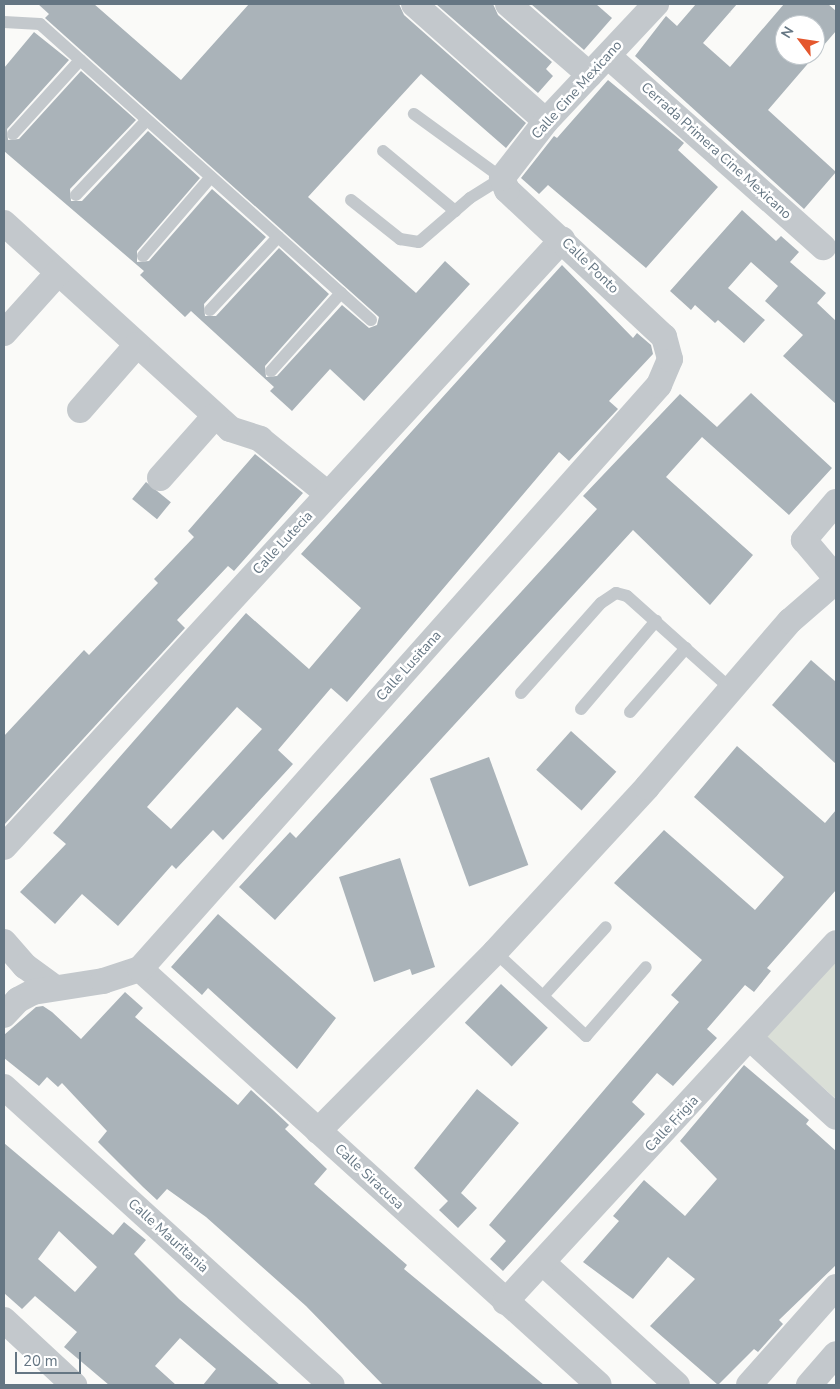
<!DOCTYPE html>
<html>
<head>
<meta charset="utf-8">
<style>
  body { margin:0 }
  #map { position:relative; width:840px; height:1389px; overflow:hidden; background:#fafaf8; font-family:"Nunito Sans",sans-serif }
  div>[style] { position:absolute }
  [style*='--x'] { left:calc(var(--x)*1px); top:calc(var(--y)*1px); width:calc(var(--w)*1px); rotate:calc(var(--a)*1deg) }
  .green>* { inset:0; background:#dadfd7 }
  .building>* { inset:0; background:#aab3b9; transform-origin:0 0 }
  .lane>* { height:12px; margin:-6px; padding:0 6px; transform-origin:6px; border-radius:6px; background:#c3c8cc }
  .street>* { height:26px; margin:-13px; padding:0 13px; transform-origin:13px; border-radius:13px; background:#c3c8cc }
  span { translate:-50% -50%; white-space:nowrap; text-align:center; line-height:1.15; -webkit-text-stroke:5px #fff; paint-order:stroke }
  .street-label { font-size:14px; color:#657683 }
  .frame { position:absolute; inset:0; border:5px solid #657683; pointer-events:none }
  .north { position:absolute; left:775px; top:15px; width:50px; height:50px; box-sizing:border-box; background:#fff; border:1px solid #c1c8cd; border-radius:50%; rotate:301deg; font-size:14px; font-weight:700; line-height:20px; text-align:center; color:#657683 }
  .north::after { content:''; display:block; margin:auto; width:18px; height:22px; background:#e4572e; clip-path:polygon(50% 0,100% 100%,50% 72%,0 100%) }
  .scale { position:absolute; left:15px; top:1352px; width:66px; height:22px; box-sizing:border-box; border:2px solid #657683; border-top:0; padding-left:6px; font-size:15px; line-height:18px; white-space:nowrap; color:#657683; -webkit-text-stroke:4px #fff; paint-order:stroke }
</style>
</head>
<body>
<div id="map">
  <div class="green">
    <div style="clip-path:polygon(836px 954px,836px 1099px,765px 1036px)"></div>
  </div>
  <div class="building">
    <div style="clip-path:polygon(38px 4px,94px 4px,181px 80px,249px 4px,399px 4px,404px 15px,526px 123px,506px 148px,421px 74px,308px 197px,416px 293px,445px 261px,470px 284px,364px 401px,330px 369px,292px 411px,270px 391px,274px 387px,191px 311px,185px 317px,140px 275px,144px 271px,4px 151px,4px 68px,34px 32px,69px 60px,7px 129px,8px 140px,19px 139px,81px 71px,136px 120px,70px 189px,71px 201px,82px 201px,148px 131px,200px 178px,137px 251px,137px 262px,149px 261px,212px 189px,266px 237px,204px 304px,205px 316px,216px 316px,279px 248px,329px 294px,265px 366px,266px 377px,277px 376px,342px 305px,369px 328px,377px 325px,379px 317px,45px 18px,49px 14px)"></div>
    <div style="clip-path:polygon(436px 4px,493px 4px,498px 15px,552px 62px,546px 69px,553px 76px,538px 93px)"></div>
    <div style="clip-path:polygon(531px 4px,596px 4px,612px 18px,584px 50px)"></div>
    <div style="clip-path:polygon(evenodd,696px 4px,737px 4px,703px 43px,730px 67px,784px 4px,828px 4px,836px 11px,836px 31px,768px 110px,836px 172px,804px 209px,635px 56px,666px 16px,677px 26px,696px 4px,785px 25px,815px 25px,815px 55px,785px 55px,785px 25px)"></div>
    <div style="clip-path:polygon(608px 80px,684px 143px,678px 150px,718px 187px,646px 268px,548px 185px,539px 194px,521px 178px,554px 136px,557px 138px)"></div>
    <div style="clip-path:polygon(742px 210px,776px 241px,781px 236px,799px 252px,790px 262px,826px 293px,817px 303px,836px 321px,836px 404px,783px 356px,803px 335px,765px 301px,778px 286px,751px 262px,728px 288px,765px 320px,744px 343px,718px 320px,715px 323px,695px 305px,691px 310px,670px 291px)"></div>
    <div style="clip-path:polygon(evenodd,562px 265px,633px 338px,637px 333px,651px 345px,653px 354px,609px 401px,618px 409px,569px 461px,559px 452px,347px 702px,331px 688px,278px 750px,293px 764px,223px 840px,213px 830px,176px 869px,172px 865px,118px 926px,82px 894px,55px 924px,20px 892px,66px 844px,53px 833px,246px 613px,309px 669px,361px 608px,301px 554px,562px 265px,237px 707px,262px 729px,171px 829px,147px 807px,237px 707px)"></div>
    <div style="clip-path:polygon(751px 393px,832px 468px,789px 515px,702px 437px,666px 477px,753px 555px,710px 605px,633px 530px,275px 920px,239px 887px,290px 832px,296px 838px,597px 509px,583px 496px,680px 394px,717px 427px)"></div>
    <div style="clip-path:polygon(255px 454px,303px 493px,234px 571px,228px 566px,177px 620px,185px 628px,4px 825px,4px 736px,84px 650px,89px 655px,158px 583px,154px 579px,194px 537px,188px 531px)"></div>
    <div style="left:146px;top:482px;width:32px;height:22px;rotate:39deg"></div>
    <div style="clip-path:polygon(811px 660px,836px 682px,836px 764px,772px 705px)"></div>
    <div style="left:571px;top:731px;width:61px;height:52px;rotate:42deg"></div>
    <div style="clip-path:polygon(737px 746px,825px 823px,836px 810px,836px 890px,767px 968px,771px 971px,754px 992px,745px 985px,707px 1029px,717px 1038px,673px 1086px,657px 1073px,632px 1102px,645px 1114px,503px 1271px,490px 1259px,506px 1241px,489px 1225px,679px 1002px,671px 995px,702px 960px,614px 883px,664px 830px,755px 910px,784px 877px,694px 797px)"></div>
    <div style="left:489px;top:757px;width:115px;height:63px;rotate:70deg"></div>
    <div style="clip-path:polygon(400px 858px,435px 967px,412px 975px,410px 969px,374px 982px,339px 877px)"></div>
    <div style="clip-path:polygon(218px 914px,336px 1018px,297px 1069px,208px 988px,202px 995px,171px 967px)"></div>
    <div style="left:501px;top:984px;width:64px;height:53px;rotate:43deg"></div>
    <div style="clip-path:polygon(125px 992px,143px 1008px,135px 1017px,238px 1105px,251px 1090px,272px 1109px,289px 1125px,285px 1129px,327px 1169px,314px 1184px,407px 1265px,404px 1269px,544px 1385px,383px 1385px,306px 1306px,206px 1217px,167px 1189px,157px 1200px,143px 1187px,98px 1142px,107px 1131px,62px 1083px,58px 1087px,47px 1077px,39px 1086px,4px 1058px,4px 1035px,36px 1007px,43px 1006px,52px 1012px,81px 1039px)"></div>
    <div style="clip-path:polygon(744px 1065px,809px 1120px,806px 1124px,836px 1151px,836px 1265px,779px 1320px,783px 1324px,758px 1352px,754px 1349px,718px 1385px,650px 1326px,695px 1279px,668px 1257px,633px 1299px,583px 1262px,619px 1221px,613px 1216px,644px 1180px,685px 1216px,717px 1179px,680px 1141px)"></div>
    <div style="clip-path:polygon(477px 1089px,519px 1123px,461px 1193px,477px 1208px,458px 1228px,439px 1210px,448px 1201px,414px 1168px)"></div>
    <div style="clip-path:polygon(evenodd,4px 1143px,113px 1235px,124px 1222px,146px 1240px,134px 1254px,179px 1299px,280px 1385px,203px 1385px,216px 1369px,180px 1338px,155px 1366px,176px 1385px,109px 1385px,64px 1347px,77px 1332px,35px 1296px,22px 1309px,4px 1293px,4px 1143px,59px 1231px,97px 1267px,75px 1292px,38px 1259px,59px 1231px)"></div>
  </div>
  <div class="lane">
    <div style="--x:4;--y:22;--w:36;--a:3"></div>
    <div style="--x:40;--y:24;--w:444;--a:41.8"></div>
    <div style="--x:13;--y:134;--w:100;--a:-47.8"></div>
    <div style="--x:383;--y:151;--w:94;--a:39.8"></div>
    <div style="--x:76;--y:195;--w:103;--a:-46.6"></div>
    <div style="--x:351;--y:200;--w:63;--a:38.5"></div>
    <div style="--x:400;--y:239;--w:19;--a:9"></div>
    <div style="--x:419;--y:242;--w:67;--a:-40.8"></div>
    <div style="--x:470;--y:198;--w:38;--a:-32"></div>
    <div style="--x:502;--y:178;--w:109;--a:-144"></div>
    <div style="--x:143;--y:256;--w:104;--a:-49.3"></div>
    <div style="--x:210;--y:310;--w:100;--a:-47"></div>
    <div style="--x:271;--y:371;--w:105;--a:-48.1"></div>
    <div style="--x:521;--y:693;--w:120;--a:-48.4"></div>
    <div style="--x:601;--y:603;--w:18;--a:-34"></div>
    <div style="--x:616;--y:593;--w:11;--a:15"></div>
    <div style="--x:627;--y:596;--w:141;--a:41.8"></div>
    <div style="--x:581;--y:709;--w:116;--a:-49.6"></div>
    <div style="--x:630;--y:712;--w:85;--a:-48.8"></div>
    <div style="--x:495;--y:952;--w:124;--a:42.7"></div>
    <div style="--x:586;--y:1036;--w:91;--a:-49"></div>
    <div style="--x:543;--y:996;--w:93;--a:-47.6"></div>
  </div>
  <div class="street">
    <div style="--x:414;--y:4;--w:176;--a:41.6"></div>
    <div style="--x:508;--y:4;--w:108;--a:40.9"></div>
    <div style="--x:608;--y:56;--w:288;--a:41.6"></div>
    <div style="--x:4;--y:223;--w:306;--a:42.3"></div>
    <div style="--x:230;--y:429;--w:32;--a:18"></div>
    <div style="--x:260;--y:439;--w:87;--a:39"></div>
    <div style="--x:4;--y:333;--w:81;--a:-48"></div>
    <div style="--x:80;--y:410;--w:86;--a:-48.8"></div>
    <div style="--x:160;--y:478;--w:83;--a:-48.4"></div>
    <div style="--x:836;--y:502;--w:50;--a:130.1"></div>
    <div style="--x:804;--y:540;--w:50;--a:49.9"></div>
    <div style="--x:4;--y:847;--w:825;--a:-47.41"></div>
    <div style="--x:4;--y:942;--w:32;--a:49"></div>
    <div style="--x:25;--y:966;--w:36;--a:36"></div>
    <div style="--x:140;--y:969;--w:619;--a:42.19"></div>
    <div style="--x:4;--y:1015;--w:21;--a:-47"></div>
    <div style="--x:18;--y:1000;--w:17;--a:-28"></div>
    <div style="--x:33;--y:992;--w:71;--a:-8.9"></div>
    <div style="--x:103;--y:981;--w:39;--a:-18"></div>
    <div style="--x:140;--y:969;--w:781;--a:-48.37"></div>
    <div style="--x:659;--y:385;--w:28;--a:-67"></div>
    <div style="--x:670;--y:359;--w:23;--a:-105"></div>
    <div style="--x:664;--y:337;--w:215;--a:-136.9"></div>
    <div style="--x:507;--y:190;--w:13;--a:-113"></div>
    <div style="--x:502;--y:178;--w:72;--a:-52.3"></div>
    <div style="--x:546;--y:121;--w:161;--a:-46.8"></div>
    <div style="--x:751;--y:1039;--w:115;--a:42.5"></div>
    <div style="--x:4;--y:1087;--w:443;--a:42.3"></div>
    <div style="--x:318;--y:1131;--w:252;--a:-45.3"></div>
    <div style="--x:495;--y:952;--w:224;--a:-47.3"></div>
    <div style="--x:647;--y:787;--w:219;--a:-49.3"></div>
    <div style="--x:790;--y:621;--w:61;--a:-41"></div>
    <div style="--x:543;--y:1263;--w:181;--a:42.3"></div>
    <div style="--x:505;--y:1302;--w:488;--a:-47.3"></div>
    <div style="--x:4;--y:1320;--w:96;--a:42.9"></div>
    <div style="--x:749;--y:1385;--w:131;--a:-48.4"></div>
    <div style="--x:809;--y:1385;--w:41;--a:-48.9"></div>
  </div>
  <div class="street-label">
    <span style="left:577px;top:90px;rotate:-48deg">Calle Cine Mexicano</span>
    <span style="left:716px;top:151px;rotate:42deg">Cerrada Primera Cine Mexicano</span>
    <span style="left:590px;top:266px;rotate:44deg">Calle Ponto</span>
    <span style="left:283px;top:543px;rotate:-47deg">Calle Lutecia</span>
    <span style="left:409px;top:666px;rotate:-48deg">Calle Lusitana</span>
    <span style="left:672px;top:1124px;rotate:-47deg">Calle Frigia</span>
    <span style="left:369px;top:1177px;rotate:43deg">Calle Siracusa</span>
    <span style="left:168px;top:1236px;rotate:42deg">Calle Mauritania</span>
  </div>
  <div class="frame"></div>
  <div class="north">N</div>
  <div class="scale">20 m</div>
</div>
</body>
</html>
